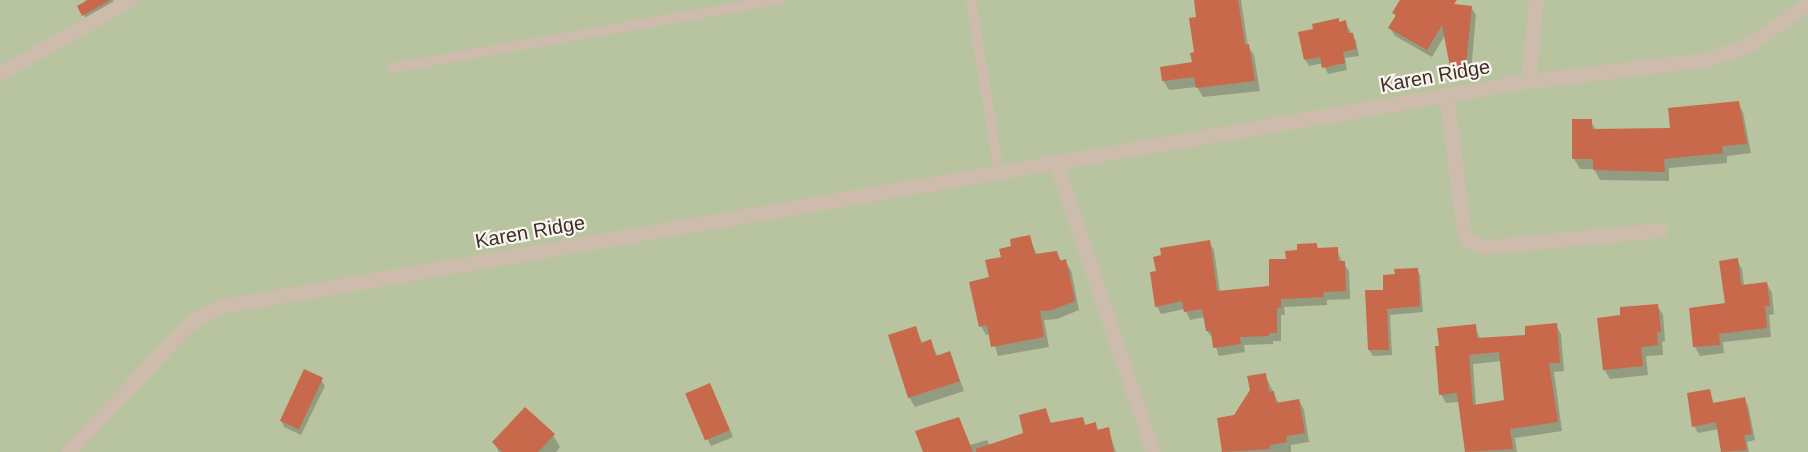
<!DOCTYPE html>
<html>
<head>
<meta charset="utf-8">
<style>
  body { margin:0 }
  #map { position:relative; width:1808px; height:452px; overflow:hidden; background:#f4ebe1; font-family:Arial,sans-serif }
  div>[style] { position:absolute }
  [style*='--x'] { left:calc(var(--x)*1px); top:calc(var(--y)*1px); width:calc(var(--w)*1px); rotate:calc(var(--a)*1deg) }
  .green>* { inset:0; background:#b8c4a0; transform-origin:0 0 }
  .shadow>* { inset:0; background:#0003 }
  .building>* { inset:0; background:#c8694b; transform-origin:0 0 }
  .service>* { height:10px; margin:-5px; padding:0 5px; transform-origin:5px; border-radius:5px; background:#cdbbac }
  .minor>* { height:15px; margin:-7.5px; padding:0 7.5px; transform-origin:7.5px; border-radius:7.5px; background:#cdbbac }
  span { translate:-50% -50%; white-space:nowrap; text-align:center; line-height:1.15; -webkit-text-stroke:4.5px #fbf5ee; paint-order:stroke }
  .street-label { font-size:20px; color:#3b302b }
</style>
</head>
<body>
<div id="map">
  <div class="green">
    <div style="left:0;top:0;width:1808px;height:452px"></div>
  </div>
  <div class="shadow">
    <div style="clip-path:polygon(85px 0,113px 0,116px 5px,87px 21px,79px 6px,86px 3px)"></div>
    <div style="clip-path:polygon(1201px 0,1241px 0,1248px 46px,1254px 55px,1260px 91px,1203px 97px,1197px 87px,1169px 90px,1163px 80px,1194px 63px)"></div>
    <div style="clip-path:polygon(1401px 0,1448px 0,1451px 5px,1471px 7px,1476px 15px,1471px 72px,1456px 75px,1451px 66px,1445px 35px,1432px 57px,1395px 36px,1390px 28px,1396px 17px,1394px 13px)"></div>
    <div style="clip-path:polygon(1338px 20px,1340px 23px,1345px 22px,1356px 41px,1359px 56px,1345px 58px,1347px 70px,1328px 74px,1323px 63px,1309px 66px,1305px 59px,1315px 30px)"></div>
    <div style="clip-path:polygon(1738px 103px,1743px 112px,1751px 153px,1727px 156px,1727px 163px,1669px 168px,1669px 181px,1600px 180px,1594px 169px,1580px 169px,1574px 159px,1591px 121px,1596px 130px,1672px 129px)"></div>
    <div style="clip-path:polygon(1029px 237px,1037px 255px,1056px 252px,1062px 262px,1065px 261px,1071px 270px,1079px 310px,1057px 319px,1044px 320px,1049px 347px,998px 356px,991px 334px,986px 335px,981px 326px,990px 279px,1002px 258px,1013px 247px)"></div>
    <div style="clip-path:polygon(1209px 242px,1214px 250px,1220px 292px,1271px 288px,1287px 260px,1316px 244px,1319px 249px,1337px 249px,1342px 262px,1349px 271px,1350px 299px,1327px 300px,1327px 305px,1284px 307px,1285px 315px,1281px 315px,1281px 341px,1273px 341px,1273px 344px,1244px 345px,1245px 352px,1219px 356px,1213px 339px,1207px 331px,1205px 317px,1190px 320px,1185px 309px,1161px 314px,1157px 306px)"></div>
    <div style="clip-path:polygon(1737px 260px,1742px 269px,1744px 286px,1767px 284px,1772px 293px,1774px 314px,1769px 315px,1771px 337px,1723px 342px,1724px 353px,1700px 356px,1695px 347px,1691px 309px,1726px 305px)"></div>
    <div style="clip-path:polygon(1417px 269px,1420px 275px,1423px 312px,1390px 315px,1392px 355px,1373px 356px,1369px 350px,1385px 291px)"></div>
    <div style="clip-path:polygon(1657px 305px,1663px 315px,1665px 341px,1662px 342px,1663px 355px,1646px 356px,1648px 375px,1610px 379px,1604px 369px,1622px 316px)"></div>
    <div style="clip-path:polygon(evenodd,1556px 325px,1561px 334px,1564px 371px,1554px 372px,1562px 431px,1515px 438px,1517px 452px,1467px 452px,1460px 402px,1446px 403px,1441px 394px,1440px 347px,1475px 326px,1480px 339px,1527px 337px,1556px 325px,1502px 361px,1506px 402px,1476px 406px,1473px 364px,1502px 361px)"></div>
    <div style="clip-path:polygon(915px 327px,923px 344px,930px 341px,938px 357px,950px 353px,964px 391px,915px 407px,909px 397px)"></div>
    <div style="clip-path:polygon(1265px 375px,1279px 404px,1299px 400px,1304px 410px,1309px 442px,1291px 445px,1291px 452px,1224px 452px,1219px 419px,1235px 417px)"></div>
    <div style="clip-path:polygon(321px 380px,325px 386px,301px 435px,284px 427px,281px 420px)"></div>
    <div style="clip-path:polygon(1709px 390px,1714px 404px,1744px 399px,1748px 405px,1755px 440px,1747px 442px,1749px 452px,1723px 452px,1719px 429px,1698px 433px,1694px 426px)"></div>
    <div style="clip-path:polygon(713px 391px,733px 437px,711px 446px,708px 440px)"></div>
    <div style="clip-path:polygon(1046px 410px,1052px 425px,1082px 418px,1086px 426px,1095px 424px,1099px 431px,1108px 429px,1116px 452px,924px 452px,959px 419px,970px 445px,987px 440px,990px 446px,1025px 434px)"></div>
    <div style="clip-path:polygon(553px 435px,560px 447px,556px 452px,499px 452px,494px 443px)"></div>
  </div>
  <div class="building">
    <div style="clip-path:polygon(88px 0,110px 0,82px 16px,77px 6px)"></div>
    <div style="clip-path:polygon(1194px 0,1238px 0,1245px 45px,1249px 44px,1255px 81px,1196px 88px,1194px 77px,1162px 81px,1160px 67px,1192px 62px,1190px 53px,1194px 52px,1189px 18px,1196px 17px)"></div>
    <div style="clip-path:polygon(1400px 0,1457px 0,1454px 4px,1472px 6px,1466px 64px,1450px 67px,1442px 25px,1427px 50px,1388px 28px,1396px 15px,1392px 13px)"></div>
    <div style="clip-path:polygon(1339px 18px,1339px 22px,1346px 20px,1348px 33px,1353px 33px,1356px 49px,1343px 52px,1345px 63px,1322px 68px,1320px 57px,1304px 60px,1298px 32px,1313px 29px,1312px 24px)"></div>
    <div style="clip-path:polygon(1739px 101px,1747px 144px,1722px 146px,1723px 153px,1664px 159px,1665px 172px,1593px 170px,1593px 159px,1572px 159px,1572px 119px,1592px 119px,1592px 129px,1670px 128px,1668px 108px)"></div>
    <div style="clip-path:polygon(1030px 235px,1035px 254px,1057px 251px,1060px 261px,1066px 259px,1075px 301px,1052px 310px,1040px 311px,1044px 337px,991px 347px,987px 325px,979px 327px,969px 282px,989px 277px,985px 260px,1001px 257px,999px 249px,1011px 246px,1010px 239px)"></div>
    <div style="clip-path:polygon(1210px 240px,1217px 291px,1269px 286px,1269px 259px,1286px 259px,1285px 251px,1297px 250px,1297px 244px,1317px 243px,1317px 248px,1338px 247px,1338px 261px,1345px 261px,1346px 291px,1323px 292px,1324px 297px,1281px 299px,1281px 307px,1277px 308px,1277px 333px,1269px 333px,1269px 336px,1240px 337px,1241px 344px,1213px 348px,1211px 331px,1206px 331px,1202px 309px,1184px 312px,1182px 301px,1155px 307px,1150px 272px,1156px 271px,1153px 257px,1161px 255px,1160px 248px)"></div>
    <div style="clip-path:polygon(1738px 258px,1741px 285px,1767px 282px,1770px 306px,1765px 306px,1767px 328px,1719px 334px,1720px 345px,1693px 347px,1689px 308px,1725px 303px,1719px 261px)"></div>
    <div style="clip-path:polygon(1418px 268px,1420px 306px,1387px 309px,1389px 350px,1368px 350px,1365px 290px,1383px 290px,1383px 275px,1395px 274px,1394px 269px)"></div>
    <div style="clip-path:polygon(1658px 304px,1661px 332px,1657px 332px,1658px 345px,1641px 347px,1643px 366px,1603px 370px,1597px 318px,1620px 315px,1620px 307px)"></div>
    <div style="clip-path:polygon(evenodd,1557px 323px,1560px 363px,1549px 363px,1558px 422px,1510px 429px,1513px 449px,1465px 452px,1457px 393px,1439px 395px,1435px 346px,1439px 346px,1437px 328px,1476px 324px,1477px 338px,1525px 335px,1525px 326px,1557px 323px,1499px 352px,1504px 400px,1473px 405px,1469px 355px,1499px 352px)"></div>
    <div style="clip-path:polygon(916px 326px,921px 343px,931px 339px,936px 356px,950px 351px,960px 381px,908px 398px,888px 335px)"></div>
    <div style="left:304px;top:369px;width:21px;height:57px;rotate:25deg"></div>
    <div style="clip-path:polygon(1266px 373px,1269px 392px,1274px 391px,1276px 403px,1299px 399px,1305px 433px,1286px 436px,1287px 442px,1270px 445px,1270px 449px,1222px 452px,1217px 418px,1234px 415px,1250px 390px,1247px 376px)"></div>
    <div style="left:710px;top:383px;width:51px;height:27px;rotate:67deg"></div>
    <div style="clip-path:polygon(1710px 389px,1713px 403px,1745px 397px,1752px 434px,1744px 435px,1747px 450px,1721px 452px,1716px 422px,1692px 427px,1687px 393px)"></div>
    <div style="clip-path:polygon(525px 407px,555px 434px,538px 452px,502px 452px,492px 442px)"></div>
    <div style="clip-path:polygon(1046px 408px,1050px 423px,1083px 417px,1085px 425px,1096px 422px,1097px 430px,1109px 427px,1114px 452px,976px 452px,976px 449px,1023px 433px,1019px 415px)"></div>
    <div style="clip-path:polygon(959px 417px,973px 452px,923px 452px,915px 431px)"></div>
  </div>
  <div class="service">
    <div style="--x:971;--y:0;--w:175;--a:80.8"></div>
    <div style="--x:392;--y:68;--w:393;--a:-10"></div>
  </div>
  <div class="minor">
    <div style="--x:0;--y:73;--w:149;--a:-29.3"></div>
    <div style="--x:1528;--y:81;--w:81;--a:-84.4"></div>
    <div style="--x:1446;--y:95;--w:138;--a:82.5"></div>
    <div style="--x:1464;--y:232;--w:10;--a:66"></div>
    <div style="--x:1468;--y:241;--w:19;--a:18"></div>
    <div style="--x:1486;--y:247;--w:175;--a:-5.6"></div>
    <div style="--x:1056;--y:164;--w:304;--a:71.4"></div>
    <div style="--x:68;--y:452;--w:169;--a:-46.7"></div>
    <div style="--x:184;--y:329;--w:22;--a:-39"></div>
    <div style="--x:201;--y:315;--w:23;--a:-23"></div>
    <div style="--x:222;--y:306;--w:1325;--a:-9.78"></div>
    <div style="--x:1528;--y:81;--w:177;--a:-6.8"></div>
    <div style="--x:1704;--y:60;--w:47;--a:-18.4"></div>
    <div style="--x:1749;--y:45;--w:72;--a:-35.4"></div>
  </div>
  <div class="street-label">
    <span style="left:1435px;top:76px;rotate:-10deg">Karen Ridge</span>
    <span style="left:530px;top:232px;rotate:-10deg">Karen Ridge</span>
  </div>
</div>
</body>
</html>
